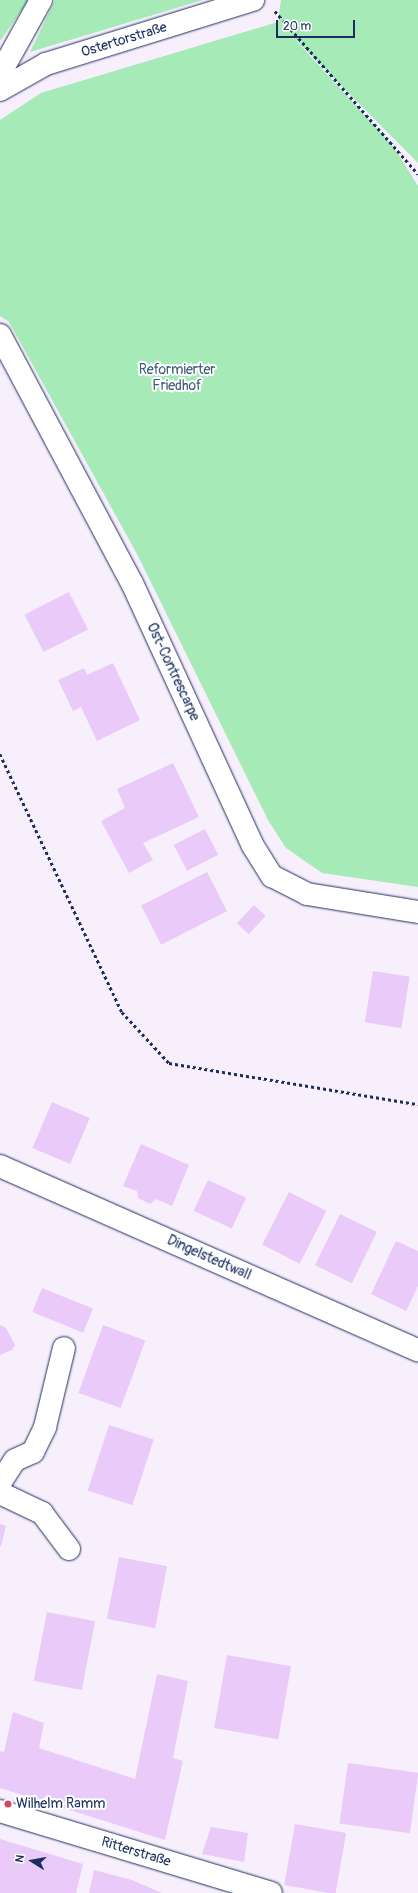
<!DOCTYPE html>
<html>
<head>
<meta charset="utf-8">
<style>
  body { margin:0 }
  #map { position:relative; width:418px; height:1893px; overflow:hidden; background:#f8effd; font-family:Pangolin,sans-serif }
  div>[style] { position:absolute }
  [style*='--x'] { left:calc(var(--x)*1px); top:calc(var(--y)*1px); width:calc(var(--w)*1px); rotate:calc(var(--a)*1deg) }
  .green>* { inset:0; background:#a5eab7 }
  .building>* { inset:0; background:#e9caf8; transform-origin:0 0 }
  .path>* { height:2.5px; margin-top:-1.25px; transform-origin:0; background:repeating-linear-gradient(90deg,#1b2f5e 0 3px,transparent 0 6px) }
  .roads { filter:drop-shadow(0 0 1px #1b2f5e) drop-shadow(0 0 1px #1b2f5e) }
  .minor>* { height:22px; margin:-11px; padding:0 11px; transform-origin:11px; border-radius:11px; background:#fff }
  .dots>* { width:11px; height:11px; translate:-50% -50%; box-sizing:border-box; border:2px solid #fff; border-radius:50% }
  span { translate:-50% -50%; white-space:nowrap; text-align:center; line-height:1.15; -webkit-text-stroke:4px #fff; paint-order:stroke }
  .street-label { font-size:14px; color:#1b2f5e }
  .park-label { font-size:14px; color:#3e5e74 }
  .poi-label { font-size:14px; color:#1b2f5e }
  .left { translate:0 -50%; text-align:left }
  .north { position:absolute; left:12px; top:1841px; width:40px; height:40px; -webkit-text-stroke:3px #fff; paint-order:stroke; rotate:281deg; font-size:11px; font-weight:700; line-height:16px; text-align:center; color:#1b2f5e }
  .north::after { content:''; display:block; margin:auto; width:14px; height:18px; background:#1b2f5e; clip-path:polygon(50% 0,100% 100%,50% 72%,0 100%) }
  .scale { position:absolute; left:276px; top:20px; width:79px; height:18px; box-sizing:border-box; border:2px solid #1b2f5e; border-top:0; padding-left:5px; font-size:12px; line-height:14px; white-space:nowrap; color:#1b2f5e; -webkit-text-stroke:3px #fff; paint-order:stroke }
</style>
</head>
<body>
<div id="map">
  <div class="green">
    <div style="clip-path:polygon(0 0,29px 0,0 41px)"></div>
    <div style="clip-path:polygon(55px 0,203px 0,30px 52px)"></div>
    <div style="clip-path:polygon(281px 0,418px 0,418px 163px,290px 34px,393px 146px,418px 186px,418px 887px,322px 873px,286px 848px,268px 820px,137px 554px,9px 322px,0 316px,0 120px,41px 93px,278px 22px)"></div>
  </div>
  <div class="building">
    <div style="left:69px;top:592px;width:42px;height:50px;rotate:63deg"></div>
    <div style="clip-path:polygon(113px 663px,140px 720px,97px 741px,81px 707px,73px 711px,58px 680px,84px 668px,87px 675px)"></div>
    <div style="clip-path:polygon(173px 763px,199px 817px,143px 843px,153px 860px,129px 873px,101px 821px,125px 808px,117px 789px)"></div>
    <div style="left:205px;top:829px;width:29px;height:35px;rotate:63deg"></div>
    <div style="left:207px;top:872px;width:44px;height:74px;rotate:63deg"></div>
    <div style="left:254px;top:905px;width:16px;height:25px;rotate:43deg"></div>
    <div style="left:373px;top:971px;width:37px;height:52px;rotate:9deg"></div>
    <div style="left:52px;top:1102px;width:41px;height:50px;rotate:23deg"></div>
    <div style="clip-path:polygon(141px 1144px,189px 1165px,172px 1206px,156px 1199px,150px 1204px,138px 1198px,137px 1191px,123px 1186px)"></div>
    <div style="left:208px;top:1180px;width:42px;height:34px;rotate:25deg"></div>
    <div style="left:289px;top:1192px;width:42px;height:59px;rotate:27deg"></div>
    <div style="left:340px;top:1214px;width:41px;height:57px;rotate:26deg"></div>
    <div style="clip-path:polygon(396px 1241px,418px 1251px,418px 1286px,406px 1311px,371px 1294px)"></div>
    <div style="left:42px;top:1288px;width:55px;height:26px;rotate:22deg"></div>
    <div style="clip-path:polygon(0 1325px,6px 1328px,15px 1345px,12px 1350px,0 1355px)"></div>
    <div style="left:103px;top:1325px;width:45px;height:72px;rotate:20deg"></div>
    <div style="left:109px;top:1425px;width:47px;height:69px;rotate:18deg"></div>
    <div style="clip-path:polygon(0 1524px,6px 1526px,1px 1546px,0 1546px)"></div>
    <div style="left:119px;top:1557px;width:49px;height:63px;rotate:11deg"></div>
    <div style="left:47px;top:1612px;width:49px;height:70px;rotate:11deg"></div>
    <div style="left:227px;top:1655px;width:65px;height:74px;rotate:10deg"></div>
    <div style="clip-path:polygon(157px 1674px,188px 1681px,173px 1758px,183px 1761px,165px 1840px,0 1788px,0 1751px,4px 1752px,13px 1712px,44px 1723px,39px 1748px,135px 1779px)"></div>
    <div style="left:348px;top:1763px;width:71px;height:61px;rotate:8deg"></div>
    <div style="left:295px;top:1824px;width:52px;height:62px;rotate:10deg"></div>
    <div style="clip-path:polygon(211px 1827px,248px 1833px,244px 1862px,202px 1854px)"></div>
    <div style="clip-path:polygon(0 1839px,83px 1864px,76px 1893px,0 1893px)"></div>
    <div style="clip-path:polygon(94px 1870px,132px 1880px,162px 1893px,89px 1893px)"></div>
  </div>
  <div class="path">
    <div style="--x:275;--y:11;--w:217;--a:48.7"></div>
    <div style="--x:0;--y:754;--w:285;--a:64.7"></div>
    <div style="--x:122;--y:1012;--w:69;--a:47.3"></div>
    <div style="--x:169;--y:1063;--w:252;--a:9.4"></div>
  </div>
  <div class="roads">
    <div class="minor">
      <div style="--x:0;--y:74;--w:85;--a:-61"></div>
      <div style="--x:0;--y:90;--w:53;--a:-29.5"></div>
      <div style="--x:46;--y:64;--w:217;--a:-17.2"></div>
      <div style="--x:0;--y:335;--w:281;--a:62"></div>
      <div style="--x:132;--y:583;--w:289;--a:65.3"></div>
      <div style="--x:253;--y:846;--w:36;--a:58"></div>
      <div style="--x:272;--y:876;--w:39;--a:27"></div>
      <div style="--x:307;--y:894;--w:112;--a:9.2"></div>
      <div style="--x:0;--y:1166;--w:457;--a:23.8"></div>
      <div style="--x:0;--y:1483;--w:27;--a:-57"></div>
      <div style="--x:15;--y:1460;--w:20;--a:-24"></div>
      <div style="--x:33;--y:1452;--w:28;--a:-64"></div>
      <div style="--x:45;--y:1427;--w:81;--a:-76.5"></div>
      <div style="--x:0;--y:1493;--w:47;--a:25.5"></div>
      <div style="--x:42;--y:1513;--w:45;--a:53.1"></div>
      <div style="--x:0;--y:1811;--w:283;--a:16.8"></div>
    </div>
  </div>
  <div class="dots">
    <div style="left:8px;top:1804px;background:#d1495b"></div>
  </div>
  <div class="street-label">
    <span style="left:124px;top:40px;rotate:-17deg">Ostertorstraße</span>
    <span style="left:173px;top:672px;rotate:65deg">Ost-Contrescarpe</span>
    <span style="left:209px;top:1258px;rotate:24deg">Dingelstedtwall</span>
    <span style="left:136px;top:1852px;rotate:17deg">Ritterstraße</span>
  </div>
  <div class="park-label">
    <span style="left:177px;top:378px">Reformierter<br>Friedhof</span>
  </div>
  <div class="poi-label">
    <span class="left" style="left:16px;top:1804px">Wilhelm Ramm</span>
  </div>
  <div class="north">N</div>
  <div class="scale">20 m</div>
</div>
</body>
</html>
